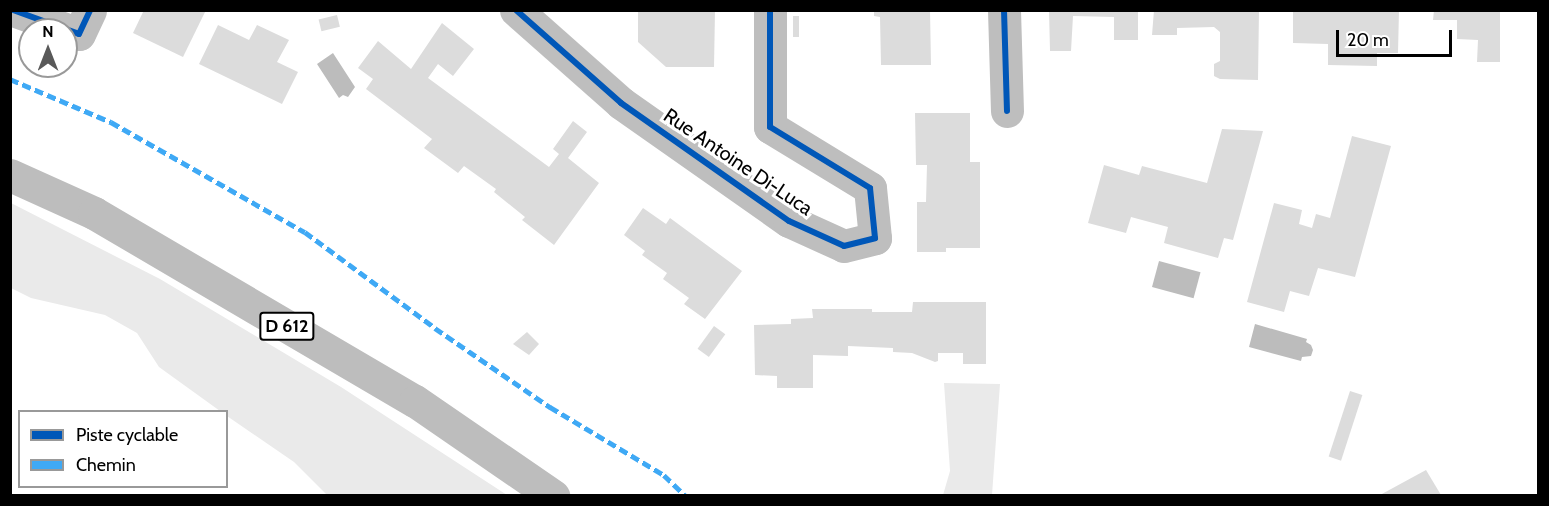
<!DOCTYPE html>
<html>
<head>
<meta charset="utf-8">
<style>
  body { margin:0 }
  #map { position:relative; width:1549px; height:506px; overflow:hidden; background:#fff; font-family:Cabin,sans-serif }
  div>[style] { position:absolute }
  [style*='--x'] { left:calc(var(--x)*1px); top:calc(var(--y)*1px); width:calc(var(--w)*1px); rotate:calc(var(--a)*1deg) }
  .green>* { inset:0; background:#eaeaea }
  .water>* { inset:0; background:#bcbcbc; transform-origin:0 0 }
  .building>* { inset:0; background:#dcdcdc; transform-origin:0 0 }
  .street>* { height:33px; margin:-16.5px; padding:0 16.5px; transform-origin:16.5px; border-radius:16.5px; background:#bebebe }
  .highway>* { height:33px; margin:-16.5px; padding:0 16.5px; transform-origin:16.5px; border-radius:16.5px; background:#bdbdbd }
  .quiet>* { height:4.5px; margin-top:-2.25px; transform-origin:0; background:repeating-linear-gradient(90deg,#3fa9f5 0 9px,transparent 0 13.5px) }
  .cycleway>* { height:6px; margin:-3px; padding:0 3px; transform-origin:3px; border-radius:3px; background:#0057b8 }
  span { translate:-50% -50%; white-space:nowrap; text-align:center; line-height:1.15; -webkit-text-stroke:6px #fff; paint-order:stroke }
  .shield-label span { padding:2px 4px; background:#fff; border:2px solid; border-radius:4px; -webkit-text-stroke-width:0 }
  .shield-label { font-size:18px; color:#000; font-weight:700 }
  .street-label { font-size:20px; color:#000 }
  .frame { position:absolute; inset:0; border:12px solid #000; pointer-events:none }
  .legend { position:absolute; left:18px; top:410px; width:210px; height:78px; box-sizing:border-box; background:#fff; border:2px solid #999; margin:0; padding:8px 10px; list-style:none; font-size:18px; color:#000 }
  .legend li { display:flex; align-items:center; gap:12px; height:30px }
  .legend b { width:30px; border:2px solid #999 }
  .north { position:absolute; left:18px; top:18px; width:60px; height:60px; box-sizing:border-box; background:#fff; border:2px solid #999; border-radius:50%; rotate:0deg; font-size:16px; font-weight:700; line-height:24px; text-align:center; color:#000 }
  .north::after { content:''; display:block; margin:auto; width:21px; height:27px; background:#595959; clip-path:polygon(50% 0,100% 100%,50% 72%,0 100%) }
  .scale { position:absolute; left:1336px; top:30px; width:116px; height:27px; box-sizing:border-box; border:3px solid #000; border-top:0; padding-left:8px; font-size:18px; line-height:21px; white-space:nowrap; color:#000; -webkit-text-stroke:4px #fff; paint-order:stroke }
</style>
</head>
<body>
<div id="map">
  <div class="green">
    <div style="clip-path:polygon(11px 203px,160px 279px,341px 387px,507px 495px,327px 495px,294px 462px,227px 416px,226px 412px,220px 411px,159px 367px,137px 333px,105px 315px,31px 298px,11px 288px)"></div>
    <div style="clip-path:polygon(944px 383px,1000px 384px,992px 495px,943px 495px,950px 471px)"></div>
  </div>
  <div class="water">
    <div style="clip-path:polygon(333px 53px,355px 87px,348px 97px,343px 95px,339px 98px,317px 64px)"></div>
    <div style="left:1159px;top:261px;width:43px;height:27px;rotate:15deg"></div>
    <div style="clip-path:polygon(1255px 324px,1307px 339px,1306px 342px,1311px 345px,1313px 350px,1311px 356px,1302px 357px,1301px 361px,1249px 347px)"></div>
  </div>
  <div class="building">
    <div style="clip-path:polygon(206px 10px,183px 57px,133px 33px,144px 10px)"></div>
    <div style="clip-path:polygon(638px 10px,715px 10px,714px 67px,666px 67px,638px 42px)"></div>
    <div style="clip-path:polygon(874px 10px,930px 10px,931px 65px,881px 65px,880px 17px,874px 16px)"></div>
    <div style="clip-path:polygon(1049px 10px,1138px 10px,1138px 40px,1114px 40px,1114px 17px,1073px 16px,1071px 51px,1050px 51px)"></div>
    <div style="clip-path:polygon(1154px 10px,1259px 10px,1258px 80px,1220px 79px,1214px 76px,1214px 64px,1220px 61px,1220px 32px,1214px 27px,1177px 28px,1177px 35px,1152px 35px)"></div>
    <div style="clip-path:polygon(1293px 10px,1399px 10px,1398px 53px,1377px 53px,1377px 66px,1328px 65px,1328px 44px,1293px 43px)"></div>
    <div style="clip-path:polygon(1434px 10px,1500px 10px,1500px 62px,1477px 62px,1478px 40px,1457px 39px,1457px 20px,1433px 20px)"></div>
    <div style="left:337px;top:15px;width:12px;height:19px;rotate:76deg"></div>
    <div style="left:793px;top:16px;width:6px;height:21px"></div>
    <div style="clip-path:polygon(442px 23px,474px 49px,453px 76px,438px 64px,428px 78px,549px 167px,559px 154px,553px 149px,573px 121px,587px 132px,568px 158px,599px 183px,554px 245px,522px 220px,525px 217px,494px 192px,496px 189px,464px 166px,458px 173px,424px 148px,432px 139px,366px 89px,373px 79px,358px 68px,378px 41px,411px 69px)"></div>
    <div style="clip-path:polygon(218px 25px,249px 40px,257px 25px,289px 40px,277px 62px,298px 72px,282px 104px,199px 64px)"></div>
    <div style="clip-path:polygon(915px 113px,970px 113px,970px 162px,980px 162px,980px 248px,946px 248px,946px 252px,917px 252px,917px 202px,926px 202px,927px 165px,916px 165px)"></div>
    <div style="clip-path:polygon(1222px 129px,1263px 131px,1233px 240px,1224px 238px,1218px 258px,1164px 243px,1168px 227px,1131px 217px,1126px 233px,1088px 223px,1104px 165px,1139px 175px,1142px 166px,1207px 183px)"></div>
    <div style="clip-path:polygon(1352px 136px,1391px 146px,1355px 277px,1318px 268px,1309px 296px,1290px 291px,1284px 312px,1247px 302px,1274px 203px,1302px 210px,1299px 224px,1312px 228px,1316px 214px,1330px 218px)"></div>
    <div style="clip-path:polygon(643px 208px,666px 224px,670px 218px,742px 271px,705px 319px,684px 304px,689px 298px,663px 279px,667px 273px,642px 255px,645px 251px,624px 235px)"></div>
    <div style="clip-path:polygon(913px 302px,986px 302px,986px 364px,963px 364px,963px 353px,938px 353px,938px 361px,935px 362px,912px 353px,893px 352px,893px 348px,848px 346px,848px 356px,813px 355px,813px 388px,777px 388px,777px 376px,755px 375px,754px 325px,791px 324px,791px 319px,813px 318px,812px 309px,872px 309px,872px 312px,912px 312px)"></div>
    <div style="left:714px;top:326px;width:14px;height:28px;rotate:36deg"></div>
    <div style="clip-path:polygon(527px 332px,539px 344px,529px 355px,513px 344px)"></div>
    <div style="left:1350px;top:391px;width:13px;height:69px;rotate:18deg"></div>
    <div style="clip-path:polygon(1426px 470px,1441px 495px,1380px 495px)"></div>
  </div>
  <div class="street">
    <div style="--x:13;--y:10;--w:70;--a:20"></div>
    <div style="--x:79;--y:34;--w:26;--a:-65"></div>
    <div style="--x:516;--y:10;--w:140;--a:41.5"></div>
    <div style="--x:621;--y:103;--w:205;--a:35.1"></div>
    <div style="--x:789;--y:221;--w:60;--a:24.4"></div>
    <div style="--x:844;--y:246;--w:32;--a:-14"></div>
    <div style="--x:875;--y:238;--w:50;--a:-95.7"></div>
    <div style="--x:870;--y:188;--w:117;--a:-148.6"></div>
    <div style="--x:770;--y:127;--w:117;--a:-90"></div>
    <div style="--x:1004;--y:10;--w:101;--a:88.3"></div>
  </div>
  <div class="highway">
    <div style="--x:10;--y:175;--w:92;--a:24.3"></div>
    <div style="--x:94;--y:213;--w:372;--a:30.4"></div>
    <div style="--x:415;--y:401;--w:168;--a:34.5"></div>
  </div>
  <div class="quiet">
    <div style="--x:10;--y:79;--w:110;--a:23.1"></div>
    <div style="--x:111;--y:122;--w:223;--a:29.6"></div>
    <div style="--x:305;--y:232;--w:162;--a:36.4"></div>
    <div style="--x:435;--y:328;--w:140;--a:34.5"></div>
    <div style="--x:550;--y:407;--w:133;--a:30.8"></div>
    <div style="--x:664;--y:475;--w:30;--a:44"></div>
  </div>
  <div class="cycleway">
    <div style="--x:13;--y:10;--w:70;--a:20"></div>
    <div style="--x:79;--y:34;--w:26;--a:-65"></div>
    <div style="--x:516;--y:10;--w:140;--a:41.5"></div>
    <div style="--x:621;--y:103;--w:205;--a:35.1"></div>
    <div style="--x:789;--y:221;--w:60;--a:24.4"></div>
    <div style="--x:844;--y:246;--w:32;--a:-14"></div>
    <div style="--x:875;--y:238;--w:50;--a:-95.7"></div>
    <div style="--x:870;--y:188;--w:117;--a:-148.6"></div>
    <div style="--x:770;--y:127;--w:117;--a:-90"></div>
    <div style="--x:1004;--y:10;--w:101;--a:88.3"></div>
  </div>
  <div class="shield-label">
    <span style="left:287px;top:326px">D 612</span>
  </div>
  <div class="street-label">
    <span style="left:738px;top:162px;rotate:34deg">Rue Antoine Di-Luca</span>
  </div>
  <div class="frame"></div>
  <ul class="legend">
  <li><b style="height:8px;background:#0057b8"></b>Piste cyclable</li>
  <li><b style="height:8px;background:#3fa9f5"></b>Chemin</li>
  </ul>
  <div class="north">N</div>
  <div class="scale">20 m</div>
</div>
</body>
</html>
